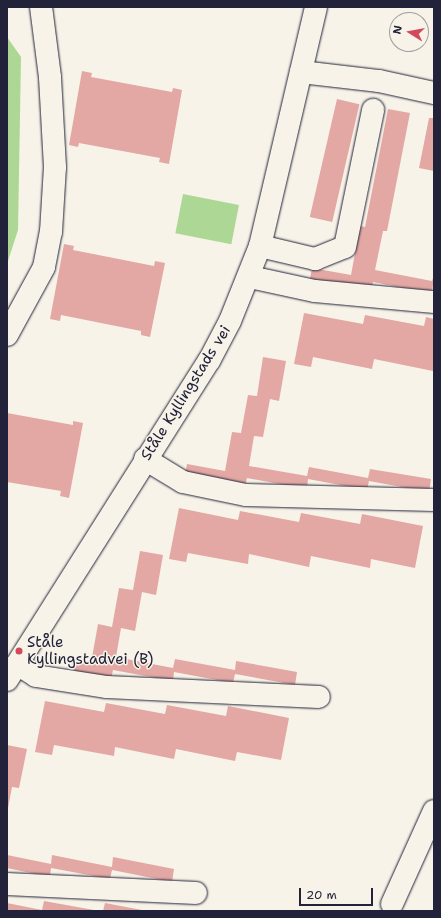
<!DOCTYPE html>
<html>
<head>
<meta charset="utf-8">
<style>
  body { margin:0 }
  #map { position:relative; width:441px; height:918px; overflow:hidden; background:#f7f3e8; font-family:"Shantell Sans",sans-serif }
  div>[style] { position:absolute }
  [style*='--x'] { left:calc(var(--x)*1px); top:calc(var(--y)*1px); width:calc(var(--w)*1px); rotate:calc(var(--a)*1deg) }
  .green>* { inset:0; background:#add794; transform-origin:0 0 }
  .building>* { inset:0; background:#e3a8a3; transform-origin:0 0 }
  .roads { filter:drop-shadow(0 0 1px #22223b) drop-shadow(0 0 1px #22223b) }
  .minor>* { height:22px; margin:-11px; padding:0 11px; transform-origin:11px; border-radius:11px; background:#f7f3e8 }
  .dots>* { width:11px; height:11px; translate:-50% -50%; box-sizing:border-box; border:2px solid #f7f3e8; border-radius:50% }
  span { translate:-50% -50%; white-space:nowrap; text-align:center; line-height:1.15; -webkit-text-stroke:3px #f7f3e8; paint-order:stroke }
  .street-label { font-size:15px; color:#22223b }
  .poi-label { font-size:15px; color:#22223b }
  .left { translate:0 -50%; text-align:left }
  .frame { position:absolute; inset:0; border:8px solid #22223b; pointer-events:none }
  .north { position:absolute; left:389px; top:12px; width:40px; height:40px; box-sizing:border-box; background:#f7f3e8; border:1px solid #a29fa3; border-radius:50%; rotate:281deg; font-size:11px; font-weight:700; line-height:16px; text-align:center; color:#22223b }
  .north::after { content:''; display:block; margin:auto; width:14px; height:18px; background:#d1495b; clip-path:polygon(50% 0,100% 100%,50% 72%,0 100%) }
  .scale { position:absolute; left:299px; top:888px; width:74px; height:18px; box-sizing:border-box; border:2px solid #22223b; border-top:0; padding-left:5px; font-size:12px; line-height:14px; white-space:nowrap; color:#22223b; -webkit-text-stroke:3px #f7f3e8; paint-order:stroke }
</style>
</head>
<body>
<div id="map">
  <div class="green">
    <div style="clip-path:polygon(7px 37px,21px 57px,18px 230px,7px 264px)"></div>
    <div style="left:183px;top:194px;width:57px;height:40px;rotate:11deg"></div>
  </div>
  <div class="building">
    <div style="clip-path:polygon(82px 71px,92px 73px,91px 77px,172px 92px,173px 88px,182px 90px,169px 164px,159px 162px,160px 158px,79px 143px,78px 147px,69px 145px)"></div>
    <div style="left:337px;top:99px;width:23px;height:121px;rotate:13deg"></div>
    <div style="clip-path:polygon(388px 109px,410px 113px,387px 231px,383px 231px,375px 270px,432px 281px,434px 275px,432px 294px,373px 282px,371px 291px,310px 279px,312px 268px,351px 275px,360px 226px,365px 227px)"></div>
    <div style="clip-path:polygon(429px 118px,434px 118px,434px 171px,419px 168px)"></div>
    <div style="clip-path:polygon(64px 244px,74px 246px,73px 250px,154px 266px,155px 261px,165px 263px,150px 337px,141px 335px,141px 331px,61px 315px,60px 321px,50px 319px)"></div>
    <div style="clip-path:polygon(304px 313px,363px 324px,365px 315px,424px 326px,426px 317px,434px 319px,433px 371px,374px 359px,372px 369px,313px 357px,311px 367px,294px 364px)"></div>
    <div style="clip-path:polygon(263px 357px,286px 361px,279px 401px,270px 399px,263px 437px,254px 436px,249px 466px,307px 476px,309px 467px,368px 478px,370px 469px,431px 479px,429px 492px,369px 481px,367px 490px,308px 479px,307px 489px,247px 478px,245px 486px,185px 476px,187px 464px,225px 471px,232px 432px,241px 433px,248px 395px,257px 396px)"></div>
    <div style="clip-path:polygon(7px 413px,73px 425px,73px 421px,83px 423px,69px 498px,60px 496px,61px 491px,7px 482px)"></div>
    <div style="clip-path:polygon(179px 508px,238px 520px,240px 511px,299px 522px,301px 513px,360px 524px,362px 514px,423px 526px,415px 568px,371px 559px,370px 568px,311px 556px,309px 567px,249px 554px,248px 564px,188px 553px,186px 562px,169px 559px)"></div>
    <div style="clip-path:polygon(140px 551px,163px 555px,156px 595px,142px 592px,135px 631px,121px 628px,116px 657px,173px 668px,175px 659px,235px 670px,236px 661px,297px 672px,295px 685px,235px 674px,233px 683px,174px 672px,173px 681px,113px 670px,111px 679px,74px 672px,76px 660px,91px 663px,98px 624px,112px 627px,119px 588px,133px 590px)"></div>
    <div style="clip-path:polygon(45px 701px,104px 712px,106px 703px,165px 714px,167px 705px,226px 716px,228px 706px,289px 718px,281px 760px,237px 752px,235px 761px,176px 749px,174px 759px,115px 747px,114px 756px,54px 745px,52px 755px,35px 752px)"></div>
    <div style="clip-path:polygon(7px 745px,27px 749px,19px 788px,12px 787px,8px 808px)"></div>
    <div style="clip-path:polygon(7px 855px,51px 864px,52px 855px,112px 867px,113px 857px,174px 869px,172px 882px,112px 870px,110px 879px,51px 868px,50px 877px,7px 868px)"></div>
    <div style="clip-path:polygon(44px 901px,94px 910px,94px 911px,7px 911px,7px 903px,42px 910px)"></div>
    <div style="clip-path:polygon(105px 903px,142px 910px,142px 911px,103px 911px)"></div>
  </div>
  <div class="roads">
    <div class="minor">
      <div style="--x:301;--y:72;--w:79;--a:6.6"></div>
      <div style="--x:379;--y:81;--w:56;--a:12.3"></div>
      <div style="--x:260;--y:246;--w:57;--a:13.3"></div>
      <div style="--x:315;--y:259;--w:32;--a:-22"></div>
      <div style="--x:345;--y:247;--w:140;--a:-78.4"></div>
      <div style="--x:250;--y:277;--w:66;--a:12.2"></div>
      <div style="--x:315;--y:291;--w:120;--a:5.3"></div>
      <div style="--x:7;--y:335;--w:77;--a:-61.4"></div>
      <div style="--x:44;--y:267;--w:36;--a:-79"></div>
      <div style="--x:51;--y:232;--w:65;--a:-86.5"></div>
      <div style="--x:55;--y:167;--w:90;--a:-93.2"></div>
      <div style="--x:50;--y:77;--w:71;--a:-97.3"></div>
      <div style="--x:145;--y:459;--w:44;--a:31.2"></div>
      <div style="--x:183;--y:482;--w:64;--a:11.7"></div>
      <div style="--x:246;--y:495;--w:188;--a:1.5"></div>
      <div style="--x:17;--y:664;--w:22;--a:32"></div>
      <div style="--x:36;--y:676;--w:72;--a:8.8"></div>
      <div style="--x:107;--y:687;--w:212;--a:2.7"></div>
      <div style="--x:7;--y:680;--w:378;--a:-57.7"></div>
      <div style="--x:209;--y:361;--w:45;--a:-62.3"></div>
      <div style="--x:230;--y:321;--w:81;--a:-68.2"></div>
      <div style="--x:260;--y:246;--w:245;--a:-76.8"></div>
      <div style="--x:7;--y:884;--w:189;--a:2.7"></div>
      <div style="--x:392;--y:904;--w:102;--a:-65.7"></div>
    </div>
  </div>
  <div class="dots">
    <div style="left:19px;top:651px;background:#d1495b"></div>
  </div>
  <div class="street-label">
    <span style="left:186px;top:393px;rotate:-58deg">Ståle Kyllingstads vei</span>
  </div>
  <div class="poi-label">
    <span class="left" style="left:27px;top:651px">Ståle<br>Kyllingstadvei (B)</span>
  </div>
  <div class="frame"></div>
  <div class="north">N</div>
  <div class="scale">20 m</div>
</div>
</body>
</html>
